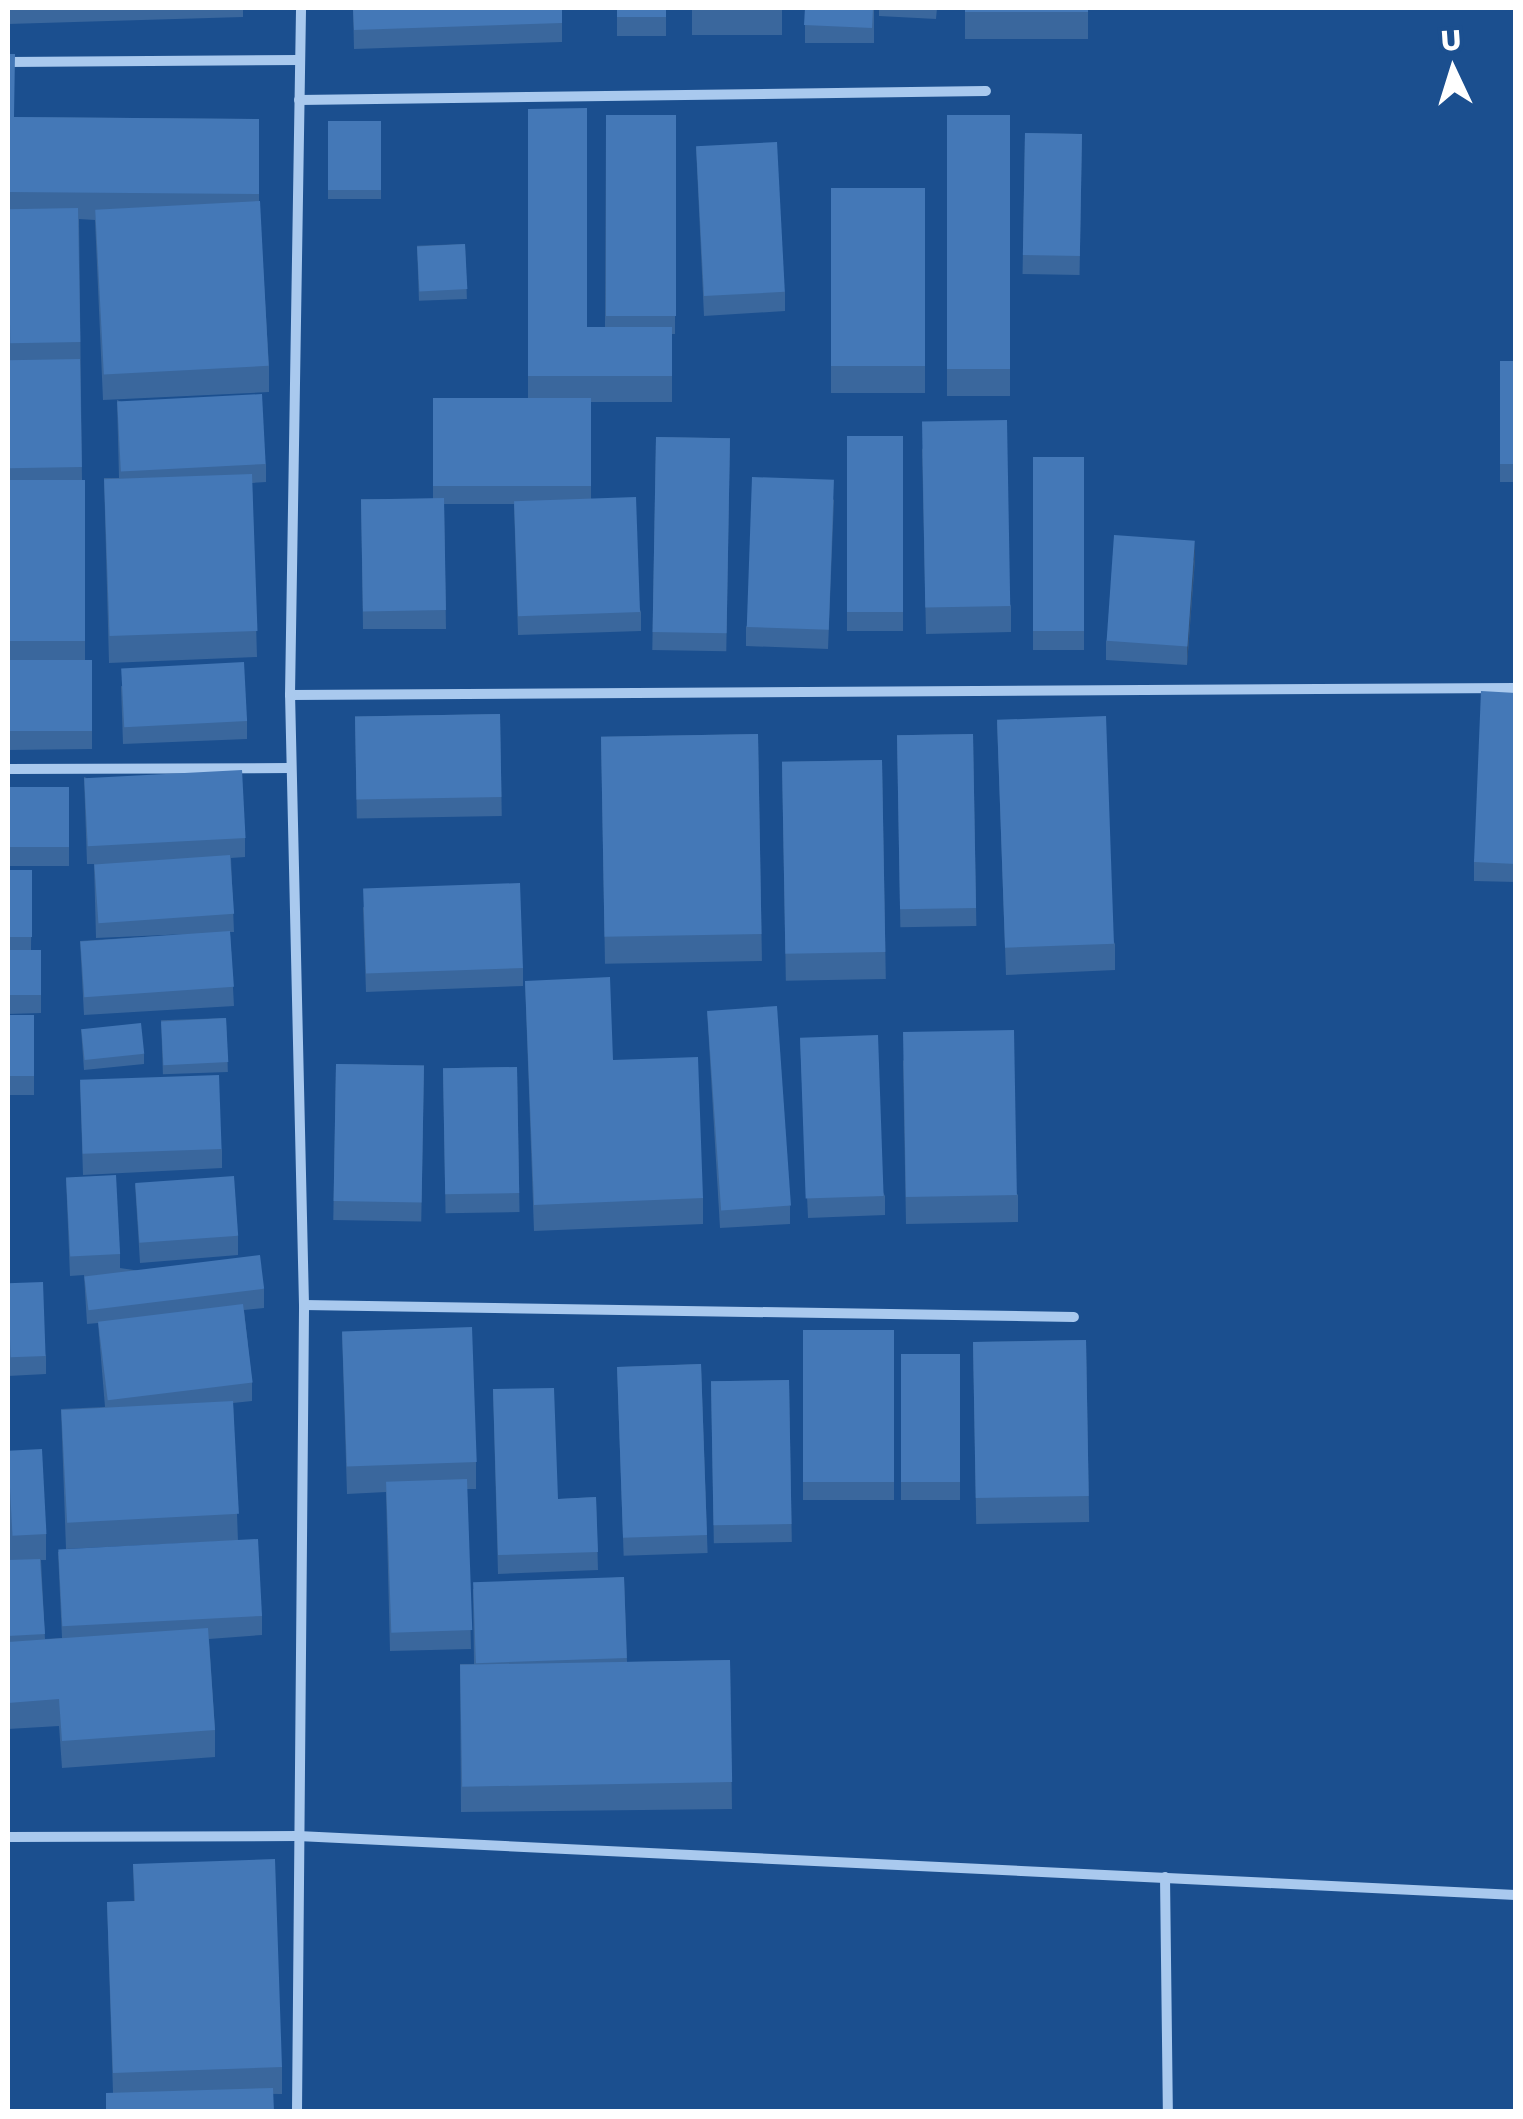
<!DOCTYPE html>
<html>
<head>
<meta charset="utf-8">
<style>
  body { margin:0 }
  #map { position:relative; width:1523px; height:2119px; overflow:hidden; background:#1b4f8f; font-family:"Golos Text",sans-serif }
  div>[style] { position:absolute }
  [style*='--x'] { left:calc(var(--x)*1px); top:calc(var(--y)*1px); width:calc(var(--w)*1px); rotate:calc(var(--a)*1deg) }
  .street>* { height:10px; margin:-5px; padding:0 5px; transform-origin:5px; border-radius:5px; background:#a9c9ee }
  .wall>* { inset:0; background:#3a679d; transform-origin:0 0 }
  .shaded-wall>* { inset:0; background:#305480 }
  .building>* { inset:0; background:#4478b7; transform-origin:0 0 }
  span { translate:-50% -50%; white-space:nowrap; text-align:center; line-height:1.15; -webkit-text-stroke:8px #1b4f8f; paint-order:stroke }
  .frame { position:absolute; inset:0; border:10px solid #fff; pointer-events:none }
  .north { position:absolute; left:1403px; top:20px; width:100px; height:100px; -webkit-text-stroke:8px #1b4f8f; paint-order:stroke; rotate:356deg; font-size:28px; font-weight:700; line-height:40px; text-align:center; color:#fff }
  .north::after { content:''; display:block; margin:auto; width:35px; height:45px; background:#fff; clip-path:polygon(50% 0,100% 100%,50% 72%,0 100%) }
</style>
</head>
<body>
<div id="map">
  <div class="street">
    <div style="--x:8;--y:62;--w:292;--a:-0.4"></div>
    <div style="--x:299;--y:100;--w:687;--a:-0.75"></div>
    <div style="--x:290;--y:695;--w:1226;--a:-0.33"></div>
    <div style="--x:8;--y:769;--w:282;--a:-0.2"></div>
    <div style="--x:304;--y:1305;--w:770;--a:0.89"></div>
    <div style="--x:8;--y:1837;--w:290;--a:-0.2"></div>
    <div style="--x:298;--y:1836;--w:1219;--a:2.77"></div>
    <div style="--x:1165;--y:1877;--w:235;--a:89.3"></div>
    <div style="--x:297;--y:2112;--w:807;--a:-89.5"></div>
    <div style="--x:304;--y:1305;--w:610;--a:-91.31"></div>
    <div style="--x:290;--y:695;--w:687;--a:-89.08"></div>
  </div>
  <div class="wall">
    <div style="clip-path:polygon(8px 8px,243px 8px,243px 17px,8px 24px)"></div>
    <div style="clip-path:polygon(353px 8px,562px 8px,562px 42px,354px 49px)"></div>
    <div style="left:617px;top:8px;width:49px;height:28px"></div>
    <div style="left:692px;top:8px;width:90px;height:27px"></div>
    <div style="left:805px;top:8px;width:69px;height:35px"></div>
    <div style="clip-path:polygon(879px 8px,937px 8px,936px 19px,879px 16px)"></div>
    <div style="left:965px;top:8px;width:123px;height:31px"></div>
    <div style="clip-path:polygon(8px 54px,14px 117px,259px 119px,259px 201px,269px 366px,269px 392px,103px 400px,95px 220px,79px 219px,82px 480px,85px 480px,85px 660px,92px 660px,92px 749px,8px 750px)"></div>
    <div style="clip-path:polygon(528px 109px,587px 327px,605px 327px,606px 115px,676px 115px,675px 334px,672px 334px,672px 402px,591px 402px,591px 498px,641px 612px,641px 631px,518px 635px,514px 504px,444px 504px,446px 629px,363px 629px,361px 499px,433px 499px,433px 398px,528px 398px)"></div>
    <div style="left:947px;top:115px;width:63px;height:281px"></div>
    <div style="left:328px;top:121px;width:53px;height:78px"></div>
    <div style="left:1025px;top:133px;width:57px;height:141px;rotate:1deg"></div>
    <div style="clip-path:polygon(696px 147px,785px 292px,785px 311px,704px 316px)"></div>
    <div style="left:831px;top:188px;width:94px;height:205px"></div>
    <div style="left:465px;top:244px;width:55px;height:48px;rotate:88deg"></div>
    <div style="left:1500px;top:361px;width:16px;height:121px"></div>
    <div style="clip-path:polygon(117px 400px,266px 464px,266px 482px,252px 483px,257px 657px,109px 663px,104px 478px,119px 478px)"></div>
    <div style="left:847px;top:436px;width:56px;height:195px"></div>
    <div style="left:656px;top:437px;width:74px;height:213px;rotate:1deg"></div>
    <div style="clip-path:polygon(922px 448px,1011px 606px,1011px 632px,926px 634px)"></div>
    <div style="left:1033px;top:457px;width:51px;height:193px"></div>
    <div style="clip-path:polygon(834px 499px,828px 649px,746px 646px,746px 627px)"></div>
    <div style="clip-path:polygon(1195px 559px,1187px 665px,1106px 660px,1106px 641px)"></div>
    <div style="clip-path:polygon(121px 686px,247px 721px,247px 739px,123px 744px)"></div>
    <div style="clip-path:polygon(1516px 693px,1516px 882px,1474px 881px,1474px 862px)"></div>
    <div style="left:500px;top:714px;width:102px;height:145px;rotate:89deg"></div>
    <div style="clip-path:polygon(997px 721px,1115px 944px,1115px 970px,1006px 975px)"></div>
    <div style="left:758px;top:734px;width:227px;height:157px;rotate:89deg"></div>
    <div style="left:973px;top:734px;width:192px;height:76px;rotate:89deg"></div>
    <div style="left:882px;top:760px;width:219px;height:100px;rotate:89deg"></div>
    <div style="clip-path:polygon(84px 777px,245px 838px,245px 857px,231px 858px,234px 932px,230px 932px,234px 1006px,84px 1015px,80px 941px,188px 934px,96px 938px,94px 864px,87px 864px)"></div>
    <div style="left:8px;top:787px;width:61px;height:79px"></div>
    <div style="clip-path:polygon(8px 870px,32px 870px,31px 950px,41px 950px,41px 1013px,8px 1014px)"></div>
    <div style="clip-path:polygon(363px 907px,523px 968px,523px 986px,366px 992px)"></div>
    <div style="clip-path:polygon(525px 981px,613px 1060px,703px 1198px,703px 1224px,534px 1231px)"></div>
    <div style="clip-path:polygon(707px 1010px,790px 1206px,790px 1224px,720px 1228px)"></div>
    <div style="left:8px;top:1015px;width:26px;height:80px"></div>
    <div style="left:226px;top:1018px;width:54px;height:65px;rotate:88deg"></div>
    <div style="clip-path:polygon(81px 1029px,144px 1054px,144px 1064px,84px 1070px)"></div>
    <div style="clip-path:polygon(800px 1038px,885px 1196px,885px 1215px,808px 1218px)"></div>
    <div style="clip-path:polygon(903px 1060px,1018px 1195px,1018px 1222px,906px 1224px)"></div>
    <div style="left:336px;top:1064px;width:88px;height:156px;rotate:1deg"></div>
    <div style="left:517px;top:1067px;width:145px;height:74px;rotate:89deg"></div>
    <div style="clip-path:polygon(80px 1082px,222px 1149px,222px 1168px,83px 1175px)"></div>
    <div style="clip-path:polygon(66px 1178px,120px 1254px,120px 1268px,264px 1289px,264px 1308px,244px 1310px,252px 1382px,252px 1401px,233px 1403px,238px 1541px,262px 1616px,262px 1635px,209px 1639px,215px 1730px,215px 1757px,62px 1768px,59px 1726px,8px 1729px,8px 1450px,46px 1534px,46px 1560px,41px 1560px,45px 1639px,62px 1638px,58px 1552px,231px 1541px,66px 1549px,61px 1409px,105px 1407px,98px 1323px,87px 1324px,84px 1275px,70px 1276px)"></div>
    <div style="clip-path:polygon(135px 1184px,238px 1236px,238px 1255px,140px 1263px)"></div>
    <div style="clip-path:polygon(8px 1284px,46px 1356px,46px 1374px,8px 1376px)"></div>
    <div style="left:803px;top:1330px;width:91px;height:170px"></div>
    <div style="clip-path:polygon(342px 1332px,476px 1462px,476px 1489px,467px 1489px,471px 1649px,390px 1651px,386px 1492px,347px 1494px)"></div>
    <div style="left:1086px;top:1340px;width:182px;height:113px;rotate:89deg"></div>
    <div style="left:901px;top:1354px;width:59px;height:146px"></div>
    <div style="left:701px;top:1364px;width:189px;height:84px;rotate:88deg"></div>
    <div style="left:789px;top:1380px;width:162px;height:78px;rotate:89deg"></div>
    <div style="clip-path:polygon(493px 1389px,558px 1499px,596px 1497px,598px 1570px,498px 1574px)"></div>
    <div style="clip-path:polygon(624px 1577px,627px 1662px,730px 1660px,732px 1809px,461px 1812px,460px 1664px,474px 1664px,473px 1589px)"></div>
    <div style="clip-path:polygon(133px 1864px,282px 2067px,282px 2094px,113px 2093px,107px 1902px,134px 1901px)"></div>
  </div>
  <div class="shaded-wall">
    <div style="clip-path:polygon(1195px 540px,1195px 559px,1187px 665px,1187px 646px)"></div>
  </div>
  <div class="building">
    <div style="clip-path:polygon(353px 8px,562px 8px,562px 23px,354px 30px)"></div>
    <div style="left:617px;top:8px;width:49px;height:9px"></div>
    <div style="clip-path:polygon(692px 8px,782px 8px,782px 9px)"></div>
    <div style="clip-path:polygon(805px 8px,873px 8px,872px 28px,804px 25px)"></div>
    <div style="left:965px;top:8px;width:123px;height:4px"></div>
    <div style="clip-path:polygon(8px 54px,15px 54px,14px 117px,259px 119px,259px 194px,8px 192px)"></div>
    <div style="clip-path:polygon(587px 108px,587px 327px,672px 327px,672px 376px,528px 376px,528px 109px)"></div>
    <div style="left:606px;top:115px;width:70px;height:201px"></div>
    <div style="left:947px;top:115px;width:63px;height:254px"></div>
    <div style="left:328px;top:121px;width:53px;height:69px"></div>
    <div style="left:1025px;top:133px;width:57px;height:122px;rotate:1deg"></div>
    <div style="left:777px;top:142px;width:150px;height:81px;rotate:87deg"></div>
    <div style="left:831px;top:188px;width:94px;height:178px"></div>
    <div style="left:260px;top:201px;width:165px;height:165px;rotate:87deg"></div>
    <div style="left:78px;top:208px;width:134px;height:70px;rotate:89deg"></div>
    <div style="left:465px;top:244px;width:45px;height:48px;rotate:87deg"></div>
    <div style="left:80px;top:359px;width:108px;height:72px;rotate:89deg"></div>
    <div style="left:1500px;top:361px;width:16px;height:103px"></div>
    <div style="left:262px;top:394px;width:70px;height:145px;rotate:87deg"></div>
    <div style="left:433px;top:398px;width:158px;height:88px"></div>
    <div style="left:1007px;top:420px;width:186px;height:85px;rotate:89deg"></div>
    <div style="left:847px;top:436px;width:56px;height:176px"></div>
    <div style="left:656px;top:437px;width:74px;height:195px;rotate:1deg"></div>
    <div style="left:1033px;top:457px;width:51px;height:174px"></div>
    <div style="left:252px;top:474px;width:157px;height:148px;rotate:88deg"></div>
    <div style="left:752px;top:477px;width:82px;height:150px;rotate:2deg"></div>
    <div style="left:85px;top:480px;width:161px;height:77px;rotate:90deg"></div>
    <div style="left:636px;top:497px;width:115px;height:122px;rotate:88deg"></div>
    <div style="left:444px;top:498px;width:112px;height:83px;rotate:89deg"></div>
    <div style="left:1114px;top:535px;width:81px;height:106px;rotate:4deg"></div>
    <div style="left:92px;top:660px;width:71px;height:84px;rotate:90deg"></div>
    <div style="left:244px;top:662px;width:59px;height:123px;rotate:87deg"></div>
    <div style="clip-path:polygon(1481px 691px,1516px 693px,1516px 864px,1474px 862px)"></div>
    <div style="left:500px;top:714px;width:83px;height:145px;rotate:89deg"></div>
    <div style="left:1106px;top:716px;width:228px;height:109px;rotate:88deg"></div>
    <div style="left:758px;top:734px;width:200px;height:157px;rotate:89deg"></div>
    <div style="left:973px;top:734px;width:174px;height:76px;rotate:89deg"></div>
    <div style="left:882px;top:760px;width:192px;height:100px;rotate:89deg"></div>
    <div style="left:242px;top:770px;width:68px;height:158px;rotate:87deg"></div>
    <div style="left:8px;top:787px;width:61px;height:60px"></div>
    <div style="left:230px;top:855px;width:59px;height:136px;rotate:86deg"></div>
    <div style="left:8px;top:870px;width:24px;height:67px"></div>
    <div style="left:520px;top:883px;width:85px;height:157px;rotate:88deg"></div>
    <div style="left:230px;top:931px;width:56px;height:150px;rotate:86deg"></div>
    <div style="left:8px;top:950px;width:33px;height:45px"></div>
    <div style="clip-path:polygon(610px 977px,613px 1060px,698px 1057px,703px 1198px,534px 1205px,525px 981px)"></div>
    <div style="left:777px;top:1006px;width:200px;height:70px;rotate:86deg"></div>
    <div style="left:8px;top:1015px;width:26px;height:61px"></div>
    <div style="left:226px;top:1018px;width:44px;height:65px;rotate:87deg"></div>
    <div style="left:141px;top:1023px;width:31px;height:60px;rotate:84deg"></div>
    <div style="left:1014px;top:1030px;width:165px;height:111px;rotate:89deg"></div>
    <div style="left:878px;top:1035px;width:161px;height:78px;rotate:88deg"></div>
    <div style="left:336px;top:1064px;width:88px;height:137px;rotate:1deg"></div>
    <div style="left:517px;top:1067px;width:126px;height:74px;rotate:89deg"></div>
    <div style="left:219px;top:1075px;width:74px;height:139px;rotate:88deg"></div>
    <div style="clip-path:polygon(8px 1103px,9px 1103px,8px 1196px)"></div>
    <div style="left:116px;top:1175px;width:79px;height:50px;rotate:87deg"></div>
    <div style="left:234px;top:1176px;width:60px;height:99px;rotate:86deg"></div>
    <div style="left:260px;top:1255px;width:34px;height:177px;rotate:83deg"></div>
    <div style="left:43px;top:1282px;width:74px;height:35px;rotate:88deg"></div>
    <div style="left:243px;top:1304px;width:79px;height:146px;rotate:83deg"></div>
    <div style="left:472px;top:1327px;width:135px;height:130px;rotate:88deg"></div>
    <div style="left:803px;top:1330px;width:91px;height:152px"></div>
    <div style="left:1086px;top:1340px;width:156px;height:113px;rotate:89deg"></div>
    <div style="left:901px;top:1354px;width:59px;height:128px"></div>
    <div style="left:701px;top:1364px;width:171px;height:84px;rotate:88deg"></div>
    <div style="left:789px;top:1380px;width:144px;height:78px;rotate:89deg"></div>
    <div style="clip-path:polygon(554px 1388px,558px 1499px,596px 1497px,598px 1552px,498px 1555px,493px 1389px)"></div>
    <div style="left:233px;top:1401px;width:113px;height:172px;rotate:87deg"></div>
    <div style="left:42px;top:1449px;width:85px;height:34px;rotate:87deg"></div>
    <div style="left:467px;top:1479px;width:151px;height:81px;rotate:88deg"></div>
    <div style="left:258px;top:1539px;width:77px;height:200px;rotate:87deg"></div>
    <div style="clip-path:polygon(40px 1559px,45px 1634px,8px 1636px,8px 1560px)"></div>
    <div style="left:624px;top:1577px;width:81px;height:151px;rotate:88deg"></div>
    <div style="clip-path:polygon(208px 1628px,215px 1730px,62px 1741px,59px 1699px,8px 1703px,8px 1642px)"></div>
    <div style="left:730px;top:1660px;width:122px;height:270px;rotate:89deg"></div>
    <div style="clip-path:polygon(275px 1859px,282px 2067px,113px 2073px,107px 1902px,135px 1901px,133px 1864px)"></div>
    <div style="clip-path:polygon(273px 2088px,274px 2112px,106px 2112px,106px 2093px)"></div>
  </div>
  <div class="frame"></div>
  <div class="north">U</div>
</div>
</body>
</html>
